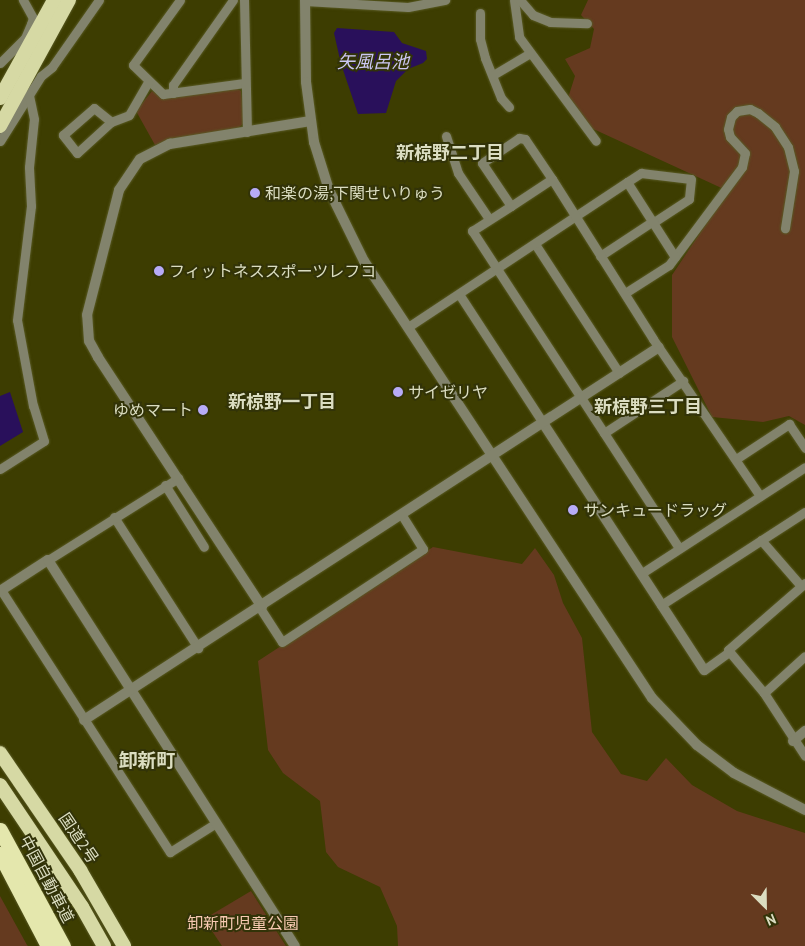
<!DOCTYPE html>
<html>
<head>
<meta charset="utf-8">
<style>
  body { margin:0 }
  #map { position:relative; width:805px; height:946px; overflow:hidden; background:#3d3d01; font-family:"PT Sans","Noto Sans JP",sans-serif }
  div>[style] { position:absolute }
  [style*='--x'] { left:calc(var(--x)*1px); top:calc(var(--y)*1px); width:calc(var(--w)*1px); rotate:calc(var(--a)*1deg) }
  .green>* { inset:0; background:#653a1f }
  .water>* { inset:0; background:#29105b }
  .roads { filter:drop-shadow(0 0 1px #595a24) drop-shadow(0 0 1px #595a24) }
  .minor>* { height:9px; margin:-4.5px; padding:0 4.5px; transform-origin:4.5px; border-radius:4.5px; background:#82836c }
  .tertiary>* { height:10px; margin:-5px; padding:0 5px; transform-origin:5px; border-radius:5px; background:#82836c }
  .trunk>* { height:14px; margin:-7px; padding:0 7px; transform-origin:7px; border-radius:7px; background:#d6d9a4 }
  .motorway>* { height:15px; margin:-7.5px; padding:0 7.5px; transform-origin:7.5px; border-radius:7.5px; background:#e4e7ad }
  .dots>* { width:14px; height:14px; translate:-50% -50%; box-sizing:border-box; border:2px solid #323308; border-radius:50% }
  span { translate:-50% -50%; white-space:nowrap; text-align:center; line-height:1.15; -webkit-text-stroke:4px #323308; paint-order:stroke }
  .poi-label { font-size:16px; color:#dbddc1 }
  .left { translate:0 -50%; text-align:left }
  .right { translate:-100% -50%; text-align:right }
  .street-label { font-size:16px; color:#dbddc1 }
  .park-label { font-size:16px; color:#f6c9b1 }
  .water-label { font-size:18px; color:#ccc7f3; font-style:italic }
  .neighbourhood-label { font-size:18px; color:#dbddc1; font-weight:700 }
  .quarter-label { font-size:19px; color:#dbddc1; font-weight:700 }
  .north { position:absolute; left:740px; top:881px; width:50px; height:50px; -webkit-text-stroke:4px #323308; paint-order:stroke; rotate:157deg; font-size:14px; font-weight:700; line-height:20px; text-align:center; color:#dbddc1 }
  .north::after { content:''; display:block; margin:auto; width:18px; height:22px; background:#dbddc1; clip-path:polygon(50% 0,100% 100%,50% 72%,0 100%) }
</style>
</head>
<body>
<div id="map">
  <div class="green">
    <div style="clip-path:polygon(588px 0,805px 0,805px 425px,789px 416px,763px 422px,712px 417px,672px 337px,672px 275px,728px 191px,589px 127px,568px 98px,575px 76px,565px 59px,590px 48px,594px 29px,581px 15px)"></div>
    <div style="clip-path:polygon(236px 88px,241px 91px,244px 123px,238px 128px,168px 140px,155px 145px,136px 111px,152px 91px,163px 98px)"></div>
    <div style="clip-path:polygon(433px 547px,522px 564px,535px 548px,554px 575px,563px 603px,582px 638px,592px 732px,621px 774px,647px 781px,666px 758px,692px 785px,737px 811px,805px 833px,805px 946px,398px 946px,397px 926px,380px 887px,338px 867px,326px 852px,320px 801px,283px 773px,268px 750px,258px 661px)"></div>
    <div style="clip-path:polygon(251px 891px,286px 946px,222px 946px,204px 919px)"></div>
    <div style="clip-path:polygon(0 896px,27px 945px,28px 946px,0 946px)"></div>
  </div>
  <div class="water">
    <div style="clip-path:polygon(337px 28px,394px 32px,402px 43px,426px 51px,427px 59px,423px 63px,408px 69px,396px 81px,386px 113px,358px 114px,341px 64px,334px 33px)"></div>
    <div style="clip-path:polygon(10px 392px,23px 432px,0 446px,0 396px)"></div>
  </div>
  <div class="roads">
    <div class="minor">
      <div style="--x:180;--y:0;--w:80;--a:125.9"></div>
      <div style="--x:133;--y:65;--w:42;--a:44"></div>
      <div style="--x:163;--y:94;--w:82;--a:-7.7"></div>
      <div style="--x:244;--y:0;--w:132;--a:88.7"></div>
      <div style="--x:514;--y:0;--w:37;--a:82"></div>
      <div style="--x:519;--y:37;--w:129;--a:53.5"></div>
      <div style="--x:520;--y:0;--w:20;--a:49"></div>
      <div style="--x:533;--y:15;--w:18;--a:22"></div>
      <div style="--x:550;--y:22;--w:37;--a:2"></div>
      <div style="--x:305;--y:1;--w:103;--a:3.3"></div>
      <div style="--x:408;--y:7;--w:38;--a:-11"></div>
      <div style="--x:480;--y:13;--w:26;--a:90"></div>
      <div style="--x:480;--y:39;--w:20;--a:75"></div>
      <div style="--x:485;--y:58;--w:43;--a:68.2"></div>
      <div style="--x:501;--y:98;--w:12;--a:48"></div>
      <div style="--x:0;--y:63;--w:35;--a:-45"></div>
      <div style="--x:25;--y:38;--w:15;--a:-67"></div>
      <div style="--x:31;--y:24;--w:6;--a:-72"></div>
      <div style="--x:33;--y:18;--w:21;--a:-119"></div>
      <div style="--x:493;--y:75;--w:43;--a:-30.7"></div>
      <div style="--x:173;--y:93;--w:8;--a:-90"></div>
      <div style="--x:173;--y:85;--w:104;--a:-54.8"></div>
      <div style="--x:111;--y:122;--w:46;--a:137.6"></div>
      <div style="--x:77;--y:153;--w:23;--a:-128"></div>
      <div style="--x:63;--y:135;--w:41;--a:-41.1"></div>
      <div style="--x:94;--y:108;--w:22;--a:39"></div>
      <div style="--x:111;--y:122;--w:19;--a:-21"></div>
      <div style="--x:129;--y:115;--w:38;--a:-60"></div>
      <div style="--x:446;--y:136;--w:39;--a:72"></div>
      <div style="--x:458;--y:173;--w:55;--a:56"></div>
      <div style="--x:0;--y:141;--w:77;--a:-57.8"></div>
      <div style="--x:41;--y:76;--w:14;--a:-39"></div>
      <div style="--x:52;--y:67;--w:82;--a:-55"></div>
      <div style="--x:627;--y:182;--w:17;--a:-33"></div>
      <div style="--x:641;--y:173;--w:50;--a:6.8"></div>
      <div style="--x:691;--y:179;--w:20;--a:96"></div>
      <div style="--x:689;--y:199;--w:42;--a:146.7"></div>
      <div style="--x:511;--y:206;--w:52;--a:-124"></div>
      <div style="--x:482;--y:163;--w:45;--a:-34"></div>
      <div style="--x:519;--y:138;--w:6;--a:9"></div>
      <div style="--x:525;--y:139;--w:48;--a:56"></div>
      <div style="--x:535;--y:244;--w:154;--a:56.9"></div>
      <div style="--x:600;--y:256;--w:64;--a:-33.4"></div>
      <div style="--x:625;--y:293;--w:52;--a:-32.5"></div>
      <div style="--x:669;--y:265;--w:122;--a:-53.3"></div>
      <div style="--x:742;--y:167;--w:14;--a:-78"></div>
      <div style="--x:745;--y:153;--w:22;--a:-133"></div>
      <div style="--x:730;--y:137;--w:8;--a:-104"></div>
      <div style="--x:728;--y:129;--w:12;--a:-76"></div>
      <div style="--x:731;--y:117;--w:8;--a:-45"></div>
      <div style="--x:737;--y:111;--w:13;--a:-9"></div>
      <div style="--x:750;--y:109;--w:9;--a:27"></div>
      <div style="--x:758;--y:113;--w:22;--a:39"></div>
      <div style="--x:775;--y:127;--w:24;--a:57"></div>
      <div style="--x:788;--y:147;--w:25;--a:76"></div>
      <div style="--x:794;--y:171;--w:58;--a:99"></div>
      <div style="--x:459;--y:294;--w:154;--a:56.9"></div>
      <div style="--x:408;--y:327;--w:263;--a:-33.5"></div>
      <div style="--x:627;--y:182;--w:89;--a:57.4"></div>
      <div style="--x:604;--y:433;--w:95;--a:-33.4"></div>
      <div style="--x:736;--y:459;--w:64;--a:-33.4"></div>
      <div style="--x:789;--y:424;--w:29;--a:56"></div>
      <div style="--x:0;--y:469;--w:52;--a:-32.5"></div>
      <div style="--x:44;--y:441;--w:37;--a:-107"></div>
      <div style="--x:33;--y:406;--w:87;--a:-100.5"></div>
      <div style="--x:17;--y:320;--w:115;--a:-83"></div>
      <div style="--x:31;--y:206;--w:39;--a:-93"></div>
      <div style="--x:29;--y:167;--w:48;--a:-84.1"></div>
      <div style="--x:34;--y:119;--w:25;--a:-102"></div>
      <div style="--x:165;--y:485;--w:73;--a:57.8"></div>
      <div style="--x:114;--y:517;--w:156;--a:57.3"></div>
      <div style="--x:761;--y:540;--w:61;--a:49"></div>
      <div style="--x:679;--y:548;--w:379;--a:-123.1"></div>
      <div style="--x:472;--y:231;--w:46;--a:-32.7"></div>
      <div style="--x:511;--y:206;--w:49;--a:-33.4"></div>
      <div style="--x:552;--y:179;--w:189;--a:57.7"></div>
      <div style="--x:653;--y:339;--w:190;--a:55.7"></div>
      <div style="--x:48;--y:560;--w:154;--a:-32.2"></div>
      <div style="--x:642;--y:573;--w:194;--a:-33"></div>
      <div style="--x:805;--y:583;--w:102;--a:139"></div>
      <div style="--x:728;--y:650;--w:56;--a:50.1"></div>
      <div style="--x:764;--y:693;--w:75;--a:56.9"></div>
      <div style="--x:1;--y:590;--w:312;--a:57.2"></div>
      <div style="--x:170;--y:852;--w:54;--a:-32.2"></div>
      <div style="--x:661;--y:605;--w:171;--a:-32.9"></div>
      <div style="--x:260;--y:608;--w:40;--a:57.1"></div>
      <div style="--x:282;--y:642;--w:169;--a:-33.4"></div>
      <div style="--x:423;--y:549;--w:39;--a:-122"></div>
      <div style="--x:704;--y:670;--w:31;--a:-36"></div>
      <div style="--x:764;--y:693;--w:55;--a:-42.1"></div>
    </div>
    <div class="tertiary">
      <div style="--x:305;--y:0;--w:82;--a:89.3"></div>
      <div style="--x:306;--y:82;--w:61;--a:82.4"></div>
      <div style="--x:314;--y:142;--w:50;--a:72.6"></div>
      <div style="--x:329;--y:190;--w:79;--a:63.8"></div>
      <div style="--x:364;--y:261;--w:523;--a:56.61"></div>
      <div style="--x:652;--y:698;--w:65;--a:46.2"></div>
      <div style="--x:697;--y:745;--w:46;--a:37.1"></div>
      <div style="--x:734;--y:773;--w:80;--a:27.5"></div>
      <div style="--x:543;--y:423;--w:295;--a:56.9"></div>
      <div style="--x:0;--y:591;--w:57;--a:-32.9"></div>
      <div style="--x:48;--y:560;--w:458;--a:57.4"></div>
      <div style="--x:262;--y:607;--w:299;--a:-123.3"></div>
      <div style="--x:98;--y:357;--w:18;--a:-119"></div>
      <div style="--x:89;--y:341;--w:26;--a:-94"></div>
      <div style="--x:87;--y:315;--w:129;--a:-75.6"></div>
      <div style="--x:119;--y:190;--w:37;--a:-56"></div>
      <div style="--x:140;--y:159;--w:34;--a:-27"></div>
      <div style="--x:170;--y:144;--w:142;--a:-9.3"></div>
      <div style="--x:84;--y:720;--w:685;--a:-32.97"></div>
      <div style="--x:793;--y:741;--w:16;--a:-40"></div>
    </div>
    <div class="trunk">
      <div style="--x:0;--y:98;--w:112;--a:-61.1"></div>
      <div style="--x:0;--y:126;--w:144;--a:-61.3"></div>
      <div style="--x:0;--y:753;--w:142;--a:55.6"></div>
      <div style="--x:80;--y:870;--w:88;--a:59.9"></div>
      <div style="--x:0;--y:785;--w:147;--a:56.1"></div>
      <div style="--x:82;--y:907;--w:45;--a:60.6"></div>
    </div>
    <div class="motorway">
      <div style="--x:0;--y:830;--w:132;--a:61.5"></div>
      <div style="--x:0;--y:854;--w:104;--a:62.4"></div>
    </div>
  </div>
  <div class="dots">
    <div style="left:255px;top:193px;background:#b7abf8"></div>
    <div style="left:159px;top:271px;background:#b7abf8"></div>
    <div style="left:398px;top:392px;background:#b7abf8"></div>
    <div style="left:203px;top:410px;background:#b7abf8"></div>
    <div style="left:573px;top:510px;background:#b7abf8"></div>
  </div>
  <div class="poi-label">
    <span class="left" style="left:265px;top:193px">和楽の湯;下関せいりゅう</span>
    <span class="left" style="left:169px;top:271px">フィットネススポーツレフコ</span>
    <span class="left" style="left:408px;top:392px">サイゼリヤ</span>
    <span class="right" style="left:193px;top:410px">ゆめマート</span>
    <span class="left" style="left:583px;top:510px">サンキュードラッグ</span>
  </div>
  <div class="street-label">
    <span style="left:79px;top:838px;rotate:56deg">国道2号</span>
    <span style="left:47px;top:879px;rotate:62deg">中国自動車道</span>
  </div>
  <div class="park-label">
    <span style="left:243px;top:923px">卸新町児童公園</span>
  </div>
  <div class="water-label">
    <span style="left:373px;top:62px">矢風呂池</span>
  </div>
  <div class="neighbourhood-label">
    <span style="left:450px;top:153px">新椋野二丁目</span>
    <span style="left:282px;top:402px">新椋野一丁目</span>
    <span style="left:648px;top:407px">新椋野三丁目</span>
  </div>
  <div class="quarter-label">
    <span style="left:147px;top:761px">卸新町</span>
  </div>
  <div class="north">N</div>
</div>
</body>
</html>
